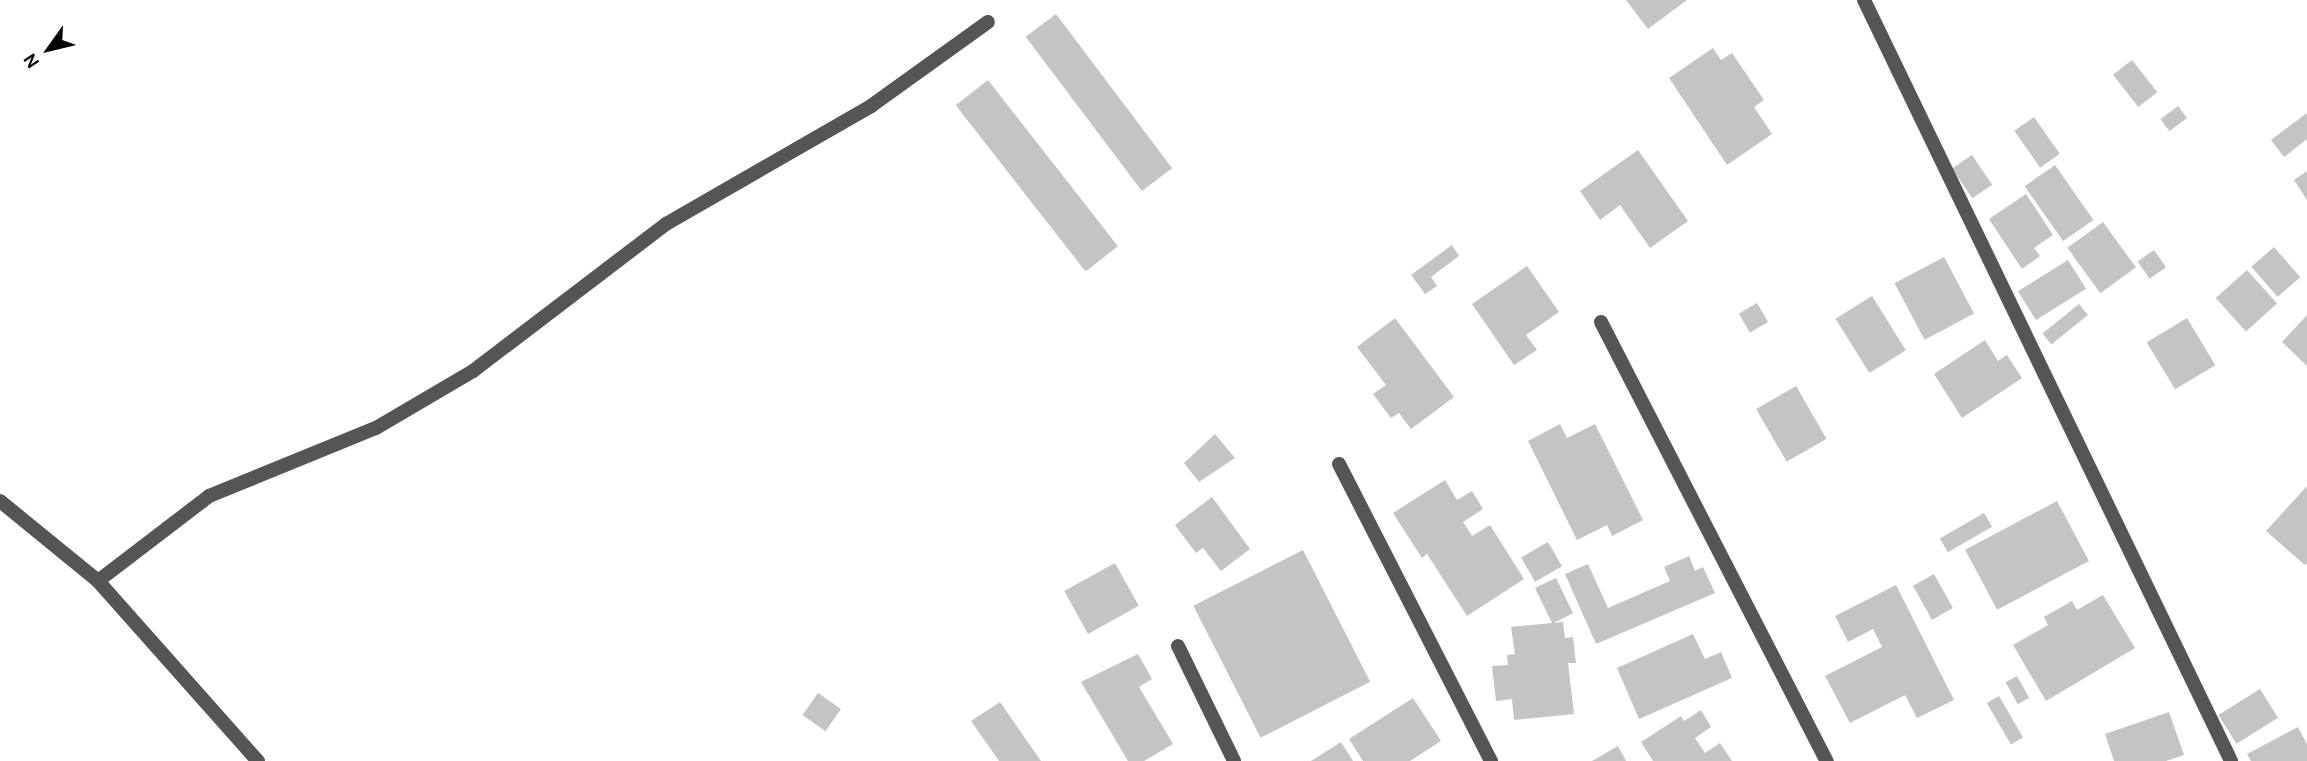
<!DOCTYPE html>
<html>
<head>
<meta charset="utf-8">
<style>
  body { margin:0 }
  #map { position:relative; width:2307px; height:761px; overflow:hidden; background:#fff; font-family:Karla,sans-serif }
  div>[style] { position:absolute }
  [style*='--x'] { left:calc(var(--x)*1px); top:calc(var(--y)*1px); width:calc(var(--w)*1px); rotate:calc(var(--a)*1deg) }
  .building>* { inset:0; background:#c4c4c4; transform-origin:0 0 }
  .street>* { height:14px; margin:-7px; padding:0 7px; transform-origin:7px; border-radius:7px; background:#555 }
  span { translate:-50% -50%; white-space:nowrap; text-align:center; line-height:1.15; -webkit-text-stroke:5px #fff; paint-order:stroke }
  .north { position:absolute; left:14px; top:14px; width:70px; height:70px; -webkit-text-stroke:5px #fff; paint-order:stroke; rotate:236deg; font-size:19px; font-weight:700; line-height:28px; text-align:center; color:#000 }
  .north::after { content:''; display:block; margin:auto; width:24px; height:32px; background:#000; clip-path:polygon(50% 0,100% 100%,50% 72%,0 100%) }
</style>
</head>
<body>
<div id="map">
  <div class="building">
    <div style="clip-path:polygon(1626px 0,1687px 0,1648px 29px)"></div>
    <div style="left:1056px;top:14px;width:193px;height:38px;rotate:53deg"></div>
    <div style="clip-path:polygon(1713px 48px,1721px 60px,1732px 53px,1764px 100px,1754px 107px,1772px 134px,1727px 165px,1669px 78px)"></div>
    <div style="left:2132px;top:60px;width:41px;height:24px;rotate:52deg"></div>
    <div style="left:988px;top:80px;width:211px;height:41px;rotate:52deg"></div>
    <div style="left:2178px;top:106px;width:15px;height:22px;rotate:53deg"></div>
    <div style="clip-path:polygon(2307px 113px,2307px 139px,2284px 157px,2271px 140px)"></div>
    <div style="left:2034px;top:117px;width:45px;height:24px;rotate:55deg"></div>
    <div style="clip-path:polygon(1638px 150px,1688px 221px,1650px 248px,1620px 205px,1600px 220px,1580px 191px)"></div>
    <div style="left:1972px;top:155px;width:36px;height:24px;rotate:56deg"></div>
    <div style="left:2055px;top:165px;width:67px;height:37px;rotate:55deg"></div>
    <div style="clip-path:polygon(2307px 171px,2307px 200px,2294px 180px)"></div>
    <div style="clip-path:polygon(2026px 194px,2053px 235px,2034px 248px,2040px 256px,2022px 269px,1989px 219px)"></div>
    <div style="left:2103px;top:222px;width:56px;height:44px;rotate:54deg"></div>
    <div style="clip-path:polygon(1452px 245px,1459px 256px,1431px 277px,1437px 286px,1425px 294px,1411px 275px)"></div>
    <div style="left:2274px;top:247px;width:40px;height:30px;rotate:49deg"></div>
    <div style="left:2154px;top:250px;width:21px;height:20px;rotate:55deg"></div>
    <div style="left:1944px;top:257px;width:64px;height:56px;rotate:62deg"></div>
    <div style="left:2068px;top:260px;width:34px;height:59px;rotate:58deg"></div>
    <div style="clip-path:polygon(1527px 266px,1559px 312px,1526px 335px,1537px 350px,1514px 365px,1472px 304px)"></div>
    <div style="left:2247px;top:270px;width:45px;height:42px;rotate:48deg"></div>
    <div style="left:1872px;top:296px;width:64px;height:43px;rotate:58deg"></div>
    <div style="left:1757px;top:303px;width:22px;height:21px;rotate:60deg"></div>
    <div style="left:2079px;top:304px;width:14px;height:47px;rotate:51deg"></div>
    <div style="clip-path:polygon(2307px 315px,2307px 366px,2282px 342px)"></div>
    <div style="clip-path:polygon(1395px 318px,1454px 397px,1411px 429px,1399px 413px,1391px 418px,1373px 394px,1386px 385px,1357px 347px)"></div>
    <div style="left:2187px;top:318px;width:55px;height:47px;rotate:59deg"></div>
    <div style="clip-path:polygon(1985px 340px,1998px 361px,2007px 355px,2022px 378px,1962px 418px,1934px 374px)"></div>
    <div style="left:1796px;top:386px;width:61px;height:46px;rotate:60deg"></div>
    <div style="clip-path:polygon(1560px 424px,1567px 438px,1595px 424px,1643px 520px,1612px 536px,1607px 525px,1577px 540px,1528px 441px)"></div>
    <div style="clip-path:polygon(1215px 434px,1235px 458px,1199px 482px,1184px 463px)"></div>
    <div style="clip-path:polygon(1445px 480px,1457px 500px,1472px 491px,1483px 509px,1463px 522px,1472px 536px,1490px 525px,1524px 579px,1467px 616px,1427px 554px,1422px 558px,1393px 513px)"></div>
    <div style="clip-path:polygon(2307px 486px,2307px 563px,2305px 565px,2266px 531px)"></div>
    <div style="clip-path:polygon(1212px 497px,1250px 549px,1221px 571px,1203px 548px,1196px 553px,1175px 525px)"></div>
    <div style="left:2057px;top:501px;width:68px;height:104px;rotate:62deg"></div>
    <div style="left:1984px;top:513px;width:16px;height:51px;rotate:60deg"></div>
    <div style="left:1548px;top:542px;width:28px;height:31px;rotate:60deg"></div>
    <div style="left:1303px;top:550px;width:148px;height:123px;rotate:63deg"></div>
    <div style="clip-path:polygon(1689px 556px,1695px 571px,1703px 567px,1715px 593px,1596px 644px,1565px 574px,1588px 564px,1608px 608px,1670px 581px,1664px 567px)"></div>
    <div style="left:1115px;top:563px;width:49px;height:58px;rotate:61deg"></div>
    <div style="left:1934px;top:574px;width:39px;height:24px;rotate:61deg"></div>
    <div style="clip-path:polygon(1556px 578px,1573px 613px,1554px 623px,1563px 622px,1565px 638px,1573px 637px,1576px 663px,1568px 663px,1574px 714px,1514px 720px,1512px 699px,1496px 701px,1492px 666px,1508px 665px,1507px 655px,1515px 654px,1511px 627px,1552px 623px,1535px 588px)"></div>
    <div style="clip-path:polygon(1896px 585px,1954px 700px,1917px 718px,1905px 695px,1850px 723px,1825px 676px,1882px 647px,1873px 629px,1848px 642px,1835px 616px)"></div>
    <div style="clip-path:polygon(2103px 595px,2135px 648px,2046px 701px,2013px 645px,2048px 625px,2044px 617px,2072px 601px,2077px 610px)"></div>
    <div style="clip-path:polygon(1693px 634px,1705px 659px,1721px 652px,1732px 678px,1639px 719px,1617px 668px)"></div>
    <div style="clip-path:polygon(1138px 654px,1152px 679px,1139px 687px,1173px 744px,1144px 761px,1128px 761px,1081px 682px)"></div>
    <div style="left:2017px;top:676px;width:25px;height:13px;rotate:61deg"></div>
    <div style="left:2260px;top:689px;width:34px;height:49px;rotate:58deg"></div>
    <div style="left:818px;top:693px;width:28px;height:27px;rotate:35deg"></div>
    <div style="left:1999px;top:696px;width:48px;height:14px;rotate:60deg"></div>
    <div style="clip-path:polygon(1413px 698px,1441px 741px,1410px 761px,1363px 761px,1349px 739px)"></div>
    <div style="clip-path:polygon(1000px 702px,1041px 761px,999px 761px,971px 721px)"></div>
    <div style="clip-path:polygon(1701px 710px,1711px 727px,1695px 738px,1705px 753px,1720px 743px,1732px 761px,1653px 761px,1641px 742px,1681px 716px,1684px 721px)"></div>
    <div style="clip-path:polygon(2169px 712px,2184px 755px,2166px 761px,2114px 761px,2105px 734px)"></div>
    <div style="clip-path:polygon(2298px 727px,2307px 744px,2307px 761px,2251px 761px,2247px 754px)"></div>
    <div style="clip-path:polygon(1341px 742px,1353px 761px,1311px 761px)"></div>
    <div style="clip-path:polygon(1618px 746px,1626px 761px,1592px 761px)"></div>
  </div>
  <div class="street">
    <div style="--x:1864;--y:0;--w:845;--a:64.25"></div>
    <div style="--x:1601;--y:322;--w:494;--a:62.8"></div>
    <div style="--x:1339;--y:464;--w:334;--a:62.9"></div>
    <div style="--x:0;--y:501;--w:127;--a:39.2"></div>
    <div style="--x:98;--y:581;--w:241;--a:48.4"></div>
    <div style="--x:98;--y:581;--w:140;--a:-37.4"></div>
    <div style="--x:209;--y:496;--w:180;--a:-22.2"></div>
    <div style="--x:376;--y:428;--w:113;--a:-30.4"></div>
    <div style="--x:473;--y:371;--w:243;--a:-37.3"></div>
    <div style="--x:666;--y:224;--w:237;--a:-29.9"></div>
    <div style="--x:871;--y:106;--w:144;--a:-35.7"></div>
    <div style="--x:1178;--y:646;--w:128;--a:64"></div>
  </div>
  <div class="north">N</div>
</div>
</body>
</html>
